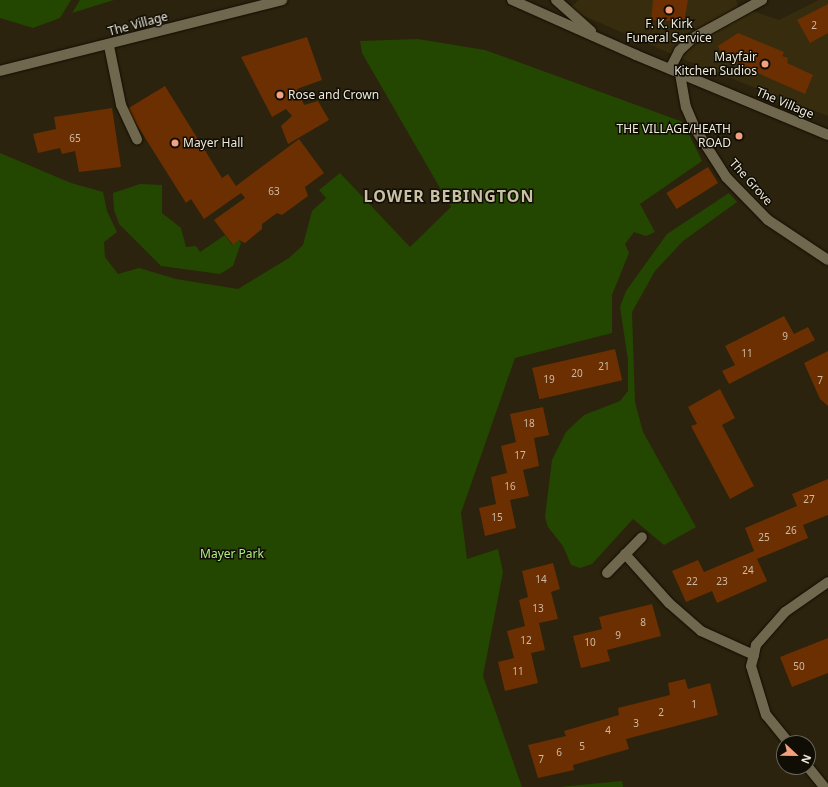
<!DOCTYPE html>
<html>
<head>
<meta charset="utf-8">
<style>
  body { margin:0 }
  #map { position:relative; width:828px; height:787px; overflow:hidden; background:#2b230d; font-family:"Noto Sans",sans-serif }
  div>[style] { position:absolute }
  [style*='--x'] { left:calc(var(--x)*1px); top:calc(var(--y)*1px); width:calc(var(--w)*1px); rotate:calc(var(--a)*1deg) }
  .built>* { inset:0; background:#372d0e }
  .green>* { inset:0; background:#234700 }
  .building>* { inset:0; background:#6c2f01; transform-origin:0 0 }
  .roads { filter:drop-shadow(0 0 1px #140c00) drop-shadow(0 0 1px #140c00) }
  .lane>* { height:10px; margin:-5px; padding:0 5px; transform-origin:5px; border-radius:5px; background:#70674f }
  .street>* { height:10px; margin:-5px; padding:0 5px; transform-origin:5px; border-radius:5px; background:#70674f }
  .secondary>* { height:10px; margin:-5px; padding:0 5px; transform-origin:5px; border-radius:5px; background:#70674f }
  .dots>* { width:11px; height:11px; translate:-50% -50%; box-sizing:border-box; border:2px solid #100d05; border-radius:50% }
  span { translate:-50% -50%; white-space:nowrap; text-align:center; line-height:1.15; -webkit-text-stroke:3px #100d05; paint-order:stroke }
  .number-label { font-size:10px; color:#cebaa4 }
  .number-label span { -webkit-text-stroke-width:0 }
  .street-label { font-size:12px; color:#eee9db }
  .poi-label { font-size:12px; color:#eee9db }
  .right { translate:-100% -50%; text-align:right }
  .left { translate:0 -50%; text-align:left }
  .park-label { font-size:12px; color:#abee81 }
  .district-label { font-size:16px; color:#c9c0a5; font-weight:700; letter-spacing:1px }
  .north { position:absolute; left:776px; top:735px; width:40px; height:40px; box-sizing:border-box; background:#100d05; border:1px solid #69655b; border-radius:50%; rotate:112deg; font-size:11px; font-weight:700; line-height:16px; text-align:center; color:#eee9db }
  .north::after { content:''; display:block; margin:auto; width:14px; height:18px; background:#f2a17e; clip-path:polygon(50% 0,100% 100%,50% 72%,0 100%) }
</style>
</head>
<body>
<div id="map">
  <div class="built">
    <div style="clip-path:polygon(579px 0,736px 0,738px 6px,779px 20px,819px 0,828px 0,828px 116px,697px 65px,568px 9px)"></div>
  </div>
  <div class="green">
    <div style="clip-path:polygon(0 0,71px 0,60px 18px,33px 28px,0 18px)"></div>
    <div style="clip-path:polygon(80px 0,114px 0,72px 13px)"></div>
    <div style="clip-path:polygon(418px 39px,485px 50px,683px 122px,702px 161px,640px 204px,655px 232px,646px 236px,634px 232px,625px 244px,629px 253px,612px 295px,612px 333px,515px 358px,461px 513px,467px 559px,498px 549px,503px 572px,483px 676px,522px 787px,0 787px,0 153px,71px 183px,103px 192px,107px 211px,117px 232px,104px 242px,105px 257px,118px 274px,139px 268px,176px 279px,238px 289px,289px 258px,303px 245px,312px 211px,326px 198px,319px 190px,340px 173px,410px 247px,451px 207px,362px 53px,360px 41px)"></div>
    <div style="clip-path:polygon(140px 184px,162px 185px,162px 213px,181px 228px,186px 247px,196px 246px,200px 252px,225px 235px,232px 245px,239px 240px,241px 243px,233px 266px,220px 274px,161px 266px,119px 224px,114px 210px,113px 193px)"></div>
    <div style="clip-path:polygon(729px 193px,737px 202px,683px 241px,655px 271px,632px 312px,635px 402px,643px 432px,696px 527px,664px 545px,633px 519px,592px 564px,580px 568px,571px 565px,563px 546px,548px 527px,545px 517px,552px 460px,566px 432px,584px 415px,620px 401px,628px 391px,628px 360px,620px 307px,626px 291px,667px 234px)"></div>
    <div style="clip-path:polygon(622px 781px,623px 787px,559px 787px)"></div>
  </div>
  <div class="building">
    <div style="clip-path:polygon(653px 0,688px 0,684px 22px,651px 20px)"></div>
    <div style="clip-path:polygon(828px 4px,828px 33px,810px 43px,797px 20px)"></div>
    <div style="clip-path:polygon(738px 33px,784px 52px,782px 56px,788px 58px,787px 63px,813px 75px,805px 94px,724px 58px,718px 46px)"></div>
    <div style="clip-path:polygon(307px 37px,322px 80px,297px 89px,304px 105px,318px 101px,329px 120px,288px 144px,281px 126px,292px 116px,286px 109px,272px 117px,241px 57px)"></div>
    <div style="clip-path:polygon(165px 86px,222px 178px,228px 174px,236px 186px,299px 139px,324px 173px,305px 187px,308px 196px,282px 215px,277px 213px,262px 224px,262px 229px,245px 243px,239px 240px,233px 245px,214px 220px,245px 198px,241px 193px,204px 219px,191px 199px,186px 203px,127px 109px)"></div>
    <div style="clip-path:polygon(112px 108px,121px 167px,79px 172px,75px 151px,62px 154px,60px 148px,38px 153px,33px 134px,56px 129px,54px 117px)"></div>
    <div style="left:708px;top:167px;width:19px;height:49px;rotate:58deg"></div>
    <div style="clip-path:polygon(784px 316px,794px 334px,808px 327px,815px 340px,729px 384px,722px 371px,735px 365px,725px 346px)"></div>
    <div style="left:615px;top:349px;width:32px;height:85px;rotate:77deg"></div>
    <div style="clip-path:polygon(828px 351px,828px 406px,820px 399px,804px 363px)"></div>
    <div style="clip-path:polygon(720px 389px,735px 418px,722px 425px,754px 486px,730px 499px,691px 426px,697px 424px,688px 407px)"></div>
    <div style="clip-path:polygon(543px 407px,549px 435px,534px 438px,539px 466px,523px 470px,529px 496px,510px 500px,516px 528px,485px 536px,479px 508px,496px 504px,491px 477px,507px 473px,501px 446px,516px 442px,510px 414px)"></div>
    <div style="clip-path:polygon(828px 479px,828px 515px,803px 525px,808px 538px,757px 559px,767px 581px,717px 603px,712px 591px,686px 602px,672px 571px,698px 560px,704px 572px,754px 551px,745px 528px,797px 506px,792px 494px)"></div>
    <div style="clip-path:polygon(553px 563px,560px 589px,551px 592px,558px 619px,539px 623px,545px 650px,531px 653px,538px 683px,505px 691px,498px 662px,514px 658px,507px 631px,525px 626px,519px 600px,528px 597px,522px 571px)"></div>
    <div style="clip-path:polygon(652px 604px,661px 636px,607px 650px,610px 661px,581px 668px,573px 636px,602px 629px,599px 617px)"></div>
    <div style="clip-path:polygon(828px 638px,828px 673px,792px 687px,780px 657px)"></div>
    <div style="clip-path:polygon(685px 679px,688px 689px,710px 683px,718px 715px,626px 739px,629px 749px,573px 765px,574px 770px,538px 778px,528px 745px,566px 736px,564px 731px,619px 715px,618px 708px,670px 695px,668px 683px)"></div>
  </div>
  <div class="roads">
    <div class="lane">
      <div style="--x:109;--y:46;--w:60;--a:78.5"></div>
      <div style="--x:121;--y:105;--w:38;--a:65"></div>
      <div style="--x:625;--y:554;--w:66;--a:48.1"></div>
      <div style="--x:669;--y:603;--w:43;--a:41.2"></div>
      <div style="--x:701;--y:631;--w:58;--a:24.4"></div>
      <div style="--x:607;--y:573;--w:50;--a:-45.8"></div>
    </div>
    <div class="street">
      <div style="--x:670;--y:69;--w:20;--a:-63"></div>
      <div style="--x:679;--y:51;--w:19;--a:-43"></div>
      <div style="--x:693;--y:38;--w:79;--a:-28.8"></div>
      <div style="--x:680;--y:74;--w:34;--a:80"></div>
      <div style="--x:686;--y:107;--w:25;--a:67"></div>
      <div style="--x:696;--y:130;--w:56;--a:57.4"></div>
      <div style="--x:726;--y:177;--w:60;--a:45.7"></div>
      <div style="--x:768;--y:220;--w:72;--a:33.7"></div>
      <div style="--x:789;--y:743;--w:36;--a:-129"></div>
      <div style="--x:766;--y:715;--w:51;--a:-107"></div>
      <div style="--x:751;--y:666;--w:11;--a:-75"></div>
      <div style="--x:754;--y:655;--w:10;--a:-79"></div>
      <div style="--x:756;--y:645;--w:44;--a:-48.7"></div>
      <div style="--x:785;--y:612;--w:52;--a:-34.9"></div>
      <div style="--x:808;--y:767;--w:26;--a:51"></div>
    </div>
    <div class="secondary">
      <div style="--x:512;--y:0;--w:136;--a:23.9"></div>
      <div style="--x:636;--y:55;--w:208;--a:22.6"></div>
      <div style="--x:556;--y:0;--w:47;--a:41.5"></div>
      <div style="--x:0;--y:71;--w:291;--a:-14.1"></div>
    </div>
  </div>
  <div class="dots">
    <div style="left:669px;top:10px;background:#f2a17e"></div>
    <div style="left:765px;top:64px;background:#f2a17e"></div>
    <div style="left:280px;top:95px;background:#f2a17e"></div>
    <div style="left:739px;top:136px;background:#f2a17e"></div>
    <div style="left:175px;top:143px;background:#f2a17e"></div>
  </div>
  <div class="number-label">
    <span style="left:814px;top:26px">2</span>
    <span style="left:75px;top:139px">65</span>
    <span style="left:274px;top:192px">63</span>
    <span style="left:785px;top:337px">9</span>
    <span style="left:747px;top:354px">11</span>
    <span style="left:604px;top:367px">21</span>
    <span style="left:577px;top:374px">20</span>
    <span style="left:549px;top:380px">19</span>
    <span style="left:820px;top:381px">7</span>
    <span style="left:529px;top:424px">18</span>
    <span style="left:520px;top:456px">17</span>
    <span style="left:510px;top:487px">16</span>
    <span style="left:809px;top:500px">27</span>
    <span style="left:497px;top:518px">15</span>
    <span style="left:791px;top:531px">26</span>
    <span style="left:764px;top:538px">25</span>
    <span style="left:748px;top:571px">24</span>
    <span style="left:541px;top:580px">14</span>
    <span style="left:692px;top:582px">22</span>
    <span style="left:722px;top:582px">23</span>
    <span style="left:538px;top:609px">13</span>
    <span style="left:643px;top:623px">8</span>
    <span style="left:618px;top:636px">9</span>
    <span style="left:526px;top:641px">12</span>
    <span style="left:590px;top:643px">10</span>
    <span style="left:799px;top:667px">50</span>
    <span style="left:518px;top:672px">11</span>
    <span style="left:694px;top:705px">1</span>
    <span style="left:661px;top:713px">2</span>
    <span style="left:636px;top:724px">3</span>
    <span style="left:608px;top:731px">4</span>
    <span style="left:582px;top:747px">5</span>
    <span style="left:559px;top:753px">6</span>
    <span style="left:541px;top:760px">7</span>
  </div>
  <div class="street-label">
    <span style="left:138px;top:24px;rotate:-15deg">The Village</span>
    <span style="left:785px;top:103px;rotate:23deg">The Village</span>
    <span style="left:751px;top:182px;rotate:48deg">The Grove</span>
  </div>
  <div class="poi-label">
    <span style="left:669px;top:31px">F. K. Kirk<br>Funeral Service</span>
    <span class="right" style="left:757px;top:64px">Mayfair<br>Kitchen Sudios</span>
    <span class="left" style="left:288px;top:95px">Rose and Crown</span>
    <span class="right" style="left:731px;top:136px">THE VILLAGE/HEATH<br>ROAD</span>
    <span class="left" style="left:183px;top:143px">Mayer Hall</span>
  </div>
  <div class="park-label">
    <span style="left:232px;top:554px">Mayer Park</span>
  </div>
  <div class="district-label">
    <span style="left:449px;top:196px">LOWER BEBINGTON</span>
  </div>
  <div class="north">N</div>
</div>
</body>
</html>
